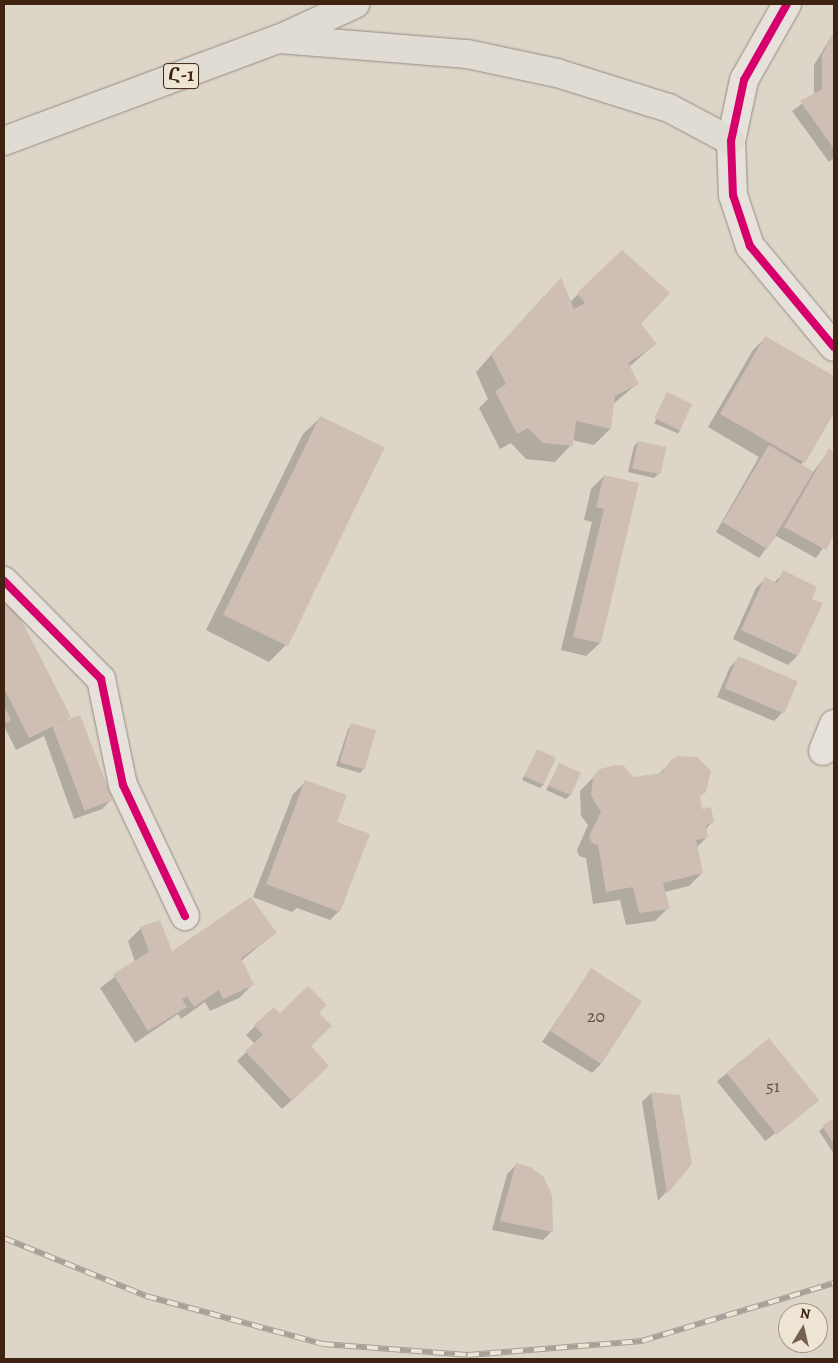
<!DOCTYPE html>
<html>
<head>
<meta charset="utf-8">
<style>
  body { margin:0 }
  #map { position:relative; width:838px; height:1363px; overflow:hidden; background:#ddd5c8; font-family:Alegreya,"Noto Serif Armenian",serif }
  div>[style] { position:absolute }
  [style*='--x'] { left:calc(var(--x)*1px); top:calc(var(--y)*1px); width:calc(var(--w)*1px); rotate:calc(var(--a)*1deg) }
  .shadow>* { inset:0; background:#0003; transform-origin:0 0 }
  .building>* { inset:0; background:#cfbeb4; transform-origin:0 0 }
  .roads { filter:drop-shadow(0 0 1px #948c83) drop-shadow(0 0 1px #948c83) }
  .minor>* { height:28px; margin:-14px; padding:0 14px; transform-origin:14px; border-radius:14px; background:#e6e1da }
  .primary>* { height:28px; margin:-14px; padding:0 14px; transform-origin:14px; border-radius:14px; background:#e0dcd4 }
  .rail>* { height:5.5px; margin-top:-2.75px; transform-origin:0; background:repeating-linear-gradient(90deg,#efe5d5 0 11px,#a7a099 0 22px); box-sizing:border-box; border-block:1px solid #a7a099 }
  .cycleway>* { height:8px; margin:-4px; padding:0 4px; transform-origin:4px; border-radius:4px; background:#d6006c }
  span { translate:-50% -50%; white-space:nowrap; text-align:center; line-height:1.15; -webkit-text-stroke:4.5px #efe5d5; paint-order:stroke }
  .number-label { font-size:18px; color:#624a39 }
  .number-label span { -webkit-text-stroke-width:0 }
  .shield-label span { padding:1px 4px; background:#efe5d5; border:1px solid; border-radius:4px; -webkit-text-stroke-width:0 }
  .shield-label { font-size:19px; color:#3d2310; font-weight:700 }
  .frame { position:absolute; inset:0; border:5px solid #3d2310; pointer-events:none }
  .north { position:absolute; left:778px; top:1303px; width:50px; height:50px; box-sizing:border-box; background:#efe5d5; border:1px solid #a89786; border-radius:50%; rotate:9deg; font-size:14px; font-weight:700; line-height:20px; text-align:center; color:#3d2310 }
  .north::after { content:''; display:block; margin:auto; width:18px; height:22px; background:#756150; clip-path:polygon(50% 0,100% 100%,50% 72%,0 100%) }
</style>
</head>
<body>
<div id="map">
  <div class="shadow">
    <div style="clip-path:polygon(834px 32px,834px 158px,829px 162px,792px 111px,814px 95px,814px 65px)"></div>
    <div style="clip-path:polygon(622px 252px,640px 324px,655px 344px,629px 367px,637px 384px,613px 404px,610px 429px,594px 445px,572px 440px,571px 445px,555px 462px,526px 459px,511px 443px,500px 449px,479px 408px,488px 399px,476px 372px,544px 296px,570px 302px)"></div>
    <div style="clip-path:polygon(766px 337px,834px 377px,834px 410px,801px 465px,813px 472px,830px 450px,834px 453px,834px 533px,816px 558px,776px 536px,759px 558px,716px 532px,759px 457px,708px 427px,753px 350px)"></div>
    <div style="left:667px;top:394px;width:26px;height:32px;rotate:23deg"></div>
    <div style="clip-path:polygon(320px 418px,286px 645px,269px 662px,206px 630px,303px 434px)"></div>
    <div style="clip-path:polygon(638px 442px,658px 474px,654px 478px,628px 472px,634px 446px)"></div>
    <div style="clip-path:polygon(604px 476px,638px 484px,600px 643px,586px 656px,561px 650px,592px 522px,584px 520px,591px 489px)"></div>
    <div style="clip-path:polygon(784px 572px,810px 599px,821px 604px,797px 656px,788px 665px,733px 639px,756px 588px,765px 579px,774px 583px)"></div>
    <div style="clip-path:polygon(4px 595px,69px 717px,62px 724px,111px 800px,102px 809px,74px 819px,44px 736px,16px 750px,4px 726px)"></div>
    <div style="clip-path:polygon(739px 658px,796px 682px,783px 712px,774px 721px,717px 697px,730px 667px)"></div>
    <div style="clip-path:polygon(352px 725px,364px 768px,360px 773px,336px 766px,348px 729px)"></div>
    <div style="clip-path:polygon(537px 751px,544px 784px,540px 788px,522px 780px)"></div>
    <div style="clip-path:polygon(671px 762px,699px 797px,701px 810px,712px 822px,706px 829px,707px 837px,697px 847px,702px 873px,689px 886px,664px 892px,668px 908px,655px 921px,626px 925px,620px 900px,593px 904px,586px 858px,579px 856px,577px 850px,588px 825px,581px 816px,580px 791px,600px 770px,633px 778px,658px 775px)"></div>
    <div style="clip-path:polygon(560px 765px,570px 795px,566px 799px,546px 790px)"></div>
    <div style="clip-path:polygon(306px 781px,333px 827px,339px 911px,330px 920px,297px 908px,292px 912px,253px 897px,293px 794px)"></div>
    <div style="clip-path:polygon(141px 928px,171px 953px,275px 933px,241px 961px,252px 985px,239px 998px,210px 1011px,205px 1002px,181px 1019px,178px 1014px,135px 1043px,100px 988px,135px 962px,128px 941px)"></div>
    <div style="clip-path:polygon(591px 970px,601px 1064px,592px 1073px,542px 1042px)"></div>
    <div style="clip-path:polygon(317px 1013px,309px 1046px,319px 1075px,282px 1109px,237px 1061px,255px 1044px,246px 1035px,255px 1026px)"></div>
    <div style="left:769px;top:1039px;width:77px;height:67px;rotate:51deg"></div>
    <div style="clip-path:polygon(651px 1093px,691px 1164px,658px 1201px,642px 1102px)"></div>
    <div style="clip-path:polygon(834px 1120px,834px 1154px,819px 1131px)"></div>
    <div style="clip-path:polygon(516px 1165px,552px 1231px,543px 1240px,492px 1230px,507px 1174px)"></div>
  </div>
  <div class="building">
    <div style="clip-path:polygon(834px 32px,834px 149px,800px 101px,822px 89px,822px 55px)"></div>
    <div style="clip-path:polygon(622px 250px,670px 293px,641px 324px,657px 344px,628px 363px,639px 384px,615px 396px,611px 429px,576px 421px,573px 446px,543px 443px,528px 428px,517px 434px,495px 391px,506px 384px,491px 354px,561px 278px,574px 309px,585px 303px,577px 293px)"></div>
    <div style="clip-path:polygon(765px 336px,834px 376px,834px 413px,805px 463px,720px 414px)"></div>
    <div style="left:667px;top:392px;width:28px;height:29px;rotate:26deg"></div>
    <div style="left:320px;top:416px;width:72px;height:221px;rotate:26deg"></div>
    <div style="left:638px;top:441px;width:29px;height:28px;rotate:12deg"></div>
    <div style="left:769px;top:445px;width:52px;height:90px;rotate:31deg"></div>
    <div style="clip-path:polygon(829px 448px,834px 451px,834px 535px,826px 550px,784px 527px)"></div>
    <div style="clip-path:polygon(604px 475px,639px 483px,601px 643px,573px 637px,604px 509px,596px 507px)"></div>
    <div style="clip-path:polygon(783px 570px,817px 587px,812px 599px,823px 603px,798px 656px,741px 630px,765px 577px,777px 583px)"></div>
    <div style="clip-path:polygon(7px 592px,71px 717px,29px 738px,4px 688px,4px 593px)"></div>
    <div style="left:738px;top:656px;width:65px;height:35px;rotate:23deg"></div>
    <div style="clip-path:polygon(4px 706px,11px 720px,4px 724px)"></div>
    <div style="left:80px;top:715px;width:91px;height:30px;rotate:69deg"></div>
    <div style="left:351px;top:723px;width:26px;height:41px;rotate:16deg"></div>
    <div style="left:537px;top:749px;width:21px;height:30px;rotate:25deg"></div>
    <div style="clip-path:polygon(678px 756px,697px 757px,711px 771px,706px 792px,700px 797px,702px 809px,711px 807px,714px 822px,706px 825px,708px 838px,696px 840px,703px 873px,663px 883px,670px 909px,639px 913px,633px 887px,606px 892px,598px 845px,592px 843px,589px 836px,601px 812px,591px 796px,593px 776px,600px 769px,616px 765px,624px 766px,633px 777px,662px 773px,670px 761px)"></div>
    <div style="left:559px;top:763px;width:24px;height:25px;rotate:24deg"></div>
    <div style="clip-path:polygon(305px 780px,347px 795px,337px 822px,370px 834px,340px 912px,266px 884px)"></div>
    <div style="clip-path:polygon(251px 897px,277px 933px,241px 958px,254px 985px,223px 999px,219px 990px,194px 1007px,187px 996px,182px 999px,187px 1007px,148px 1031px,113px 974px,149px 952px,140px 927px,160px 920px,172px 951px)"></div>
    <div style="left:591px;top:968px;width:61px;height:75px;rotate:33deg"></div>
    <div style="clip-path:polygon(308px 986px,327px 1005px,319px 1013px,332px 1026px,311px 1046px,329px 1066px,292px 1101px,245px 1051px,263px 1035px,254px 1025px,274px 1007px,280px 1013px)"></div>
    <div style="left:769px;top:1038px;width:80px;height:55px;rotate:51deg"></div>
    <div style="clip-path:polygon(651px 1092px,680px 1095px,692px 1164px,667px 1194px)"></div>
    <div style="clip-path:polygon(834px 1118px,834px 1144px,822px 1126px)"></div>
    <div style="clip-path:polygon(516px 1163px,530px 1167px,543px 1176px,552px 1195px,553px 1232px,500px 1221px)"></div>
  </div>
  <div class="roads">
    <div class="minor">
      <div style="--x:787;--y:4;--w:87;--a:119.5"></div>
      <div style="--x:744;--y:80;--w:62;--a:102"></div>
      <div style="--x:731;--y:141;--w:54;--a:87.9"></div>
      <div style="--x:733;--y:195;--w:54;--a:71.6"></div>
      <div style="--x:750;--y:246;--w:131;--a:50.3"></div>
      <div style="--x:4;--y:581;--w:138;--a:45.3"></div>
      <div style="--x:101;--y:679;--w:108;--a:78.3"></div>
      <div style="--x:123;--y:785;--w:145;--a:64.7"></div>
      <div style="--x:823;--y:751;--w:29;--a:-68"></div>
    </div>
    <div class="primary">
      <div style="--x:279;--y:39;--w:189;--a:4.6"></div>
      <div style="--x:467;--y:54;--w:92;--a:11.9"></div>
      <div style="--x:557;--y:73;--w:117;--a:17.4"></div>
      <div style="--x:669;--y:108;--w:70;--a:28"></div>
      <div style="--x:4;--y:141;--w:293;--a:-20.4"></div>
      <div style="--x:279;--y:39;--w:84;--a:-24.7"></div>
    </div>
  </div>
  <div class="rail">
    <div style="--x:4;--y:1238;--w:153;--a:22.2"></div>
    <div style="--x:146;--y:1296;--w:183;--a:15.2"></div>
    <div style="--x:323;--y:1344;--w:145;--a:4.3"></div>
    <div style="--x:468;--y:1355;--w:175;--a:-4.6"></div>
    <div style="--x:642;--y:1341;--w:201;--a:-16.8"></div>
  </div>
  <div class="cycleway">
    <div style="--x:787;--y:4;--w:87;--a:119.5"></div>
    <div style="--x:744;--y:80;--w:62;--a:102"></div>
    <div style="--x:731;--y:141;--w:54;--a:87.9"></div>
    <div style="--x:733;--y:195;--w:54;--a:71.6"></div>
    <div style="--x:750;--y:246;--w:131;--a:50.3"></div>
    <div style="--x:4;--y:581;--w:138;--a:45.3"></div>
    <div style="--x:101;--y:679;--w:108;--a:78.3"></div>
    <div style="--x:123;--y:785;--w:145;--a:64.7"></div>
  </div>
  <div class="number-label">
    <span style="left:596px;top:1016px">20</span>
    <span style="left:773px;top:1086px">51</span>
  </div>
  <div class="shield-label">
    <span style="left:181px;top:76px">Հ-1</span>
  </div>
  <div class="frame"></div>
  <div class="north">N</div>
</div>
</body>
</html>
